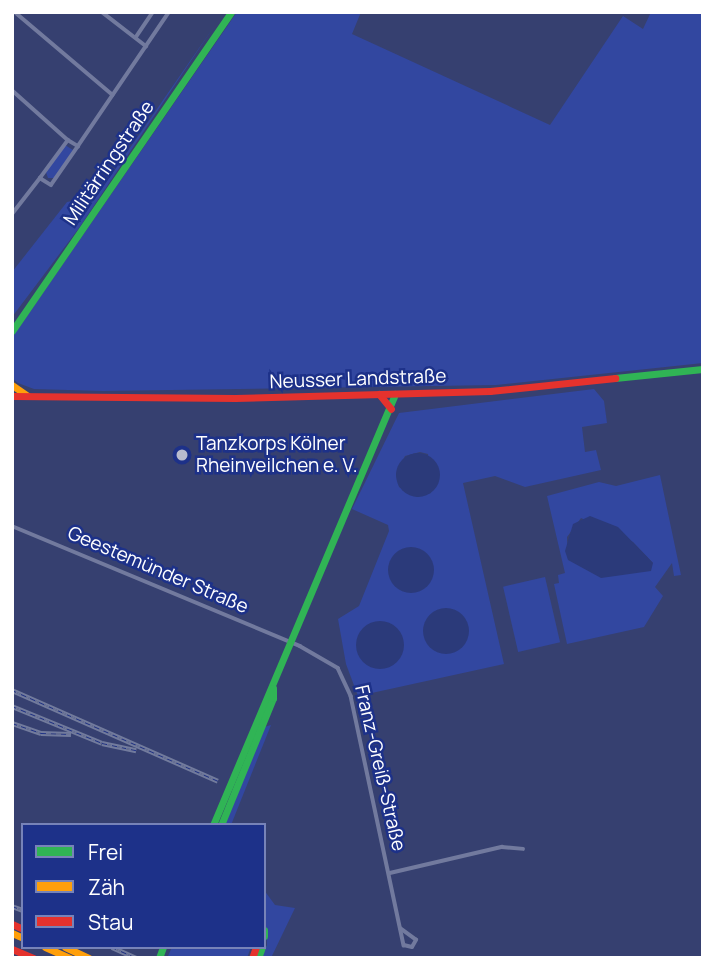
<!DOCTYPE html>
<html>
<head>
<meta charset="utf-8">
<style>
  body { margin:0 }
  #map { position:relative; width:715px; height:970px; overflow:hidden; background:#364070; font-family:Manrope,sans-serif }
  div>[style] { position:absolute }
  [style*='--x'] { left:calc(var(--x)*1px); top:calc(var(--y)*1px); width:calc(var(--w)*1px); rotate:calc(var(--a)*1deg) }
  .green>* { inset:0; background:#3247a0; transform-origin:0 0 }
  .water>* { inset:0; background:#2b3a7a }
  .round { border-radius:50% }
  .street>* { height:3.5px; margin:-1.75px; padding:0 1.75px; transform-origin:1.75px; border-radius:1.75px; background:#727a9e }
  .fast>* { height:7px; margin:-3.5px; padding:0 3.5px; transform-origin:3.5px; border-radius:3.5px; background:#30b455 }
  .slow>* { height:7px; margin:-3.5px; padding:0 3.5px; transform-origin:3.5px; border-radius:3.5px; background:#ff9f0a }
  .jam>* { height:7px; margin:-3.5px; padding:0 3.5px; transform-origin:3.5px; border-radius:3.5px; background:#e5322d }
  .rail>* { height:4.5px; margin-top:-2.25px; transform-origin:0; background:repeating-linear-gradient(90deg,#1d3189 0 5px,#727b9d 0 10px); box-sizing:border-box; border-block:2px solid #727b9d }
  .dots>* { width:19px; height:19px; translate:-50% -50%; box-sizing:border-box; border:4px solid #1d3189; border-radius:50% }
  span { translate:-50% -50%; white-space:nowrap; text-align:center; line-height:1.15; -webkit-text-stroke:5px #1d3189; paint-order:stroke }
  .street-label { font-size:19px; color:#fff }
  .poi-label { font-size:19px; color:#fff }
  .left { translate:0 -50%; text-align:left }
  .frame { position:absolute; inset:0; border:14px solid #fff; pointer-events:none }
  .legend { position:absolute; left:21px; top:823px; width:245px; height:126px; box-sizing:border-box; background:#1d3189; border:2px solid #7783b8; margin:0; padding:9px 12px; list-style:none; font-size:21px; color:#fff }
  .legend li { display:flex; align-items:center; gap:14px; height:35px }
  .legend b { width:35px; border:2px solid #7783b8 }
</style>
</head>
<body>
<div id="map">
  <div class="green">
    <div style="clip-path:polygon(237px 12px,361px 12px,352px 34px,550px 125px,623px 16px,643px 29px,651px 12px,703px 12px,703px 363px,496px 385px,103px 391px,34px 389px,18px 383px,12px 378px,14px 335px)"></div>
    <div style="clip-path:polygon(215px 25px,79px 228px,12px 317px,12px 272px,67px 202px,77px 200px,84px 189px,96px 197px)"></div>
    <div style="clip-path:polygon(65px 145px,73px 150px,55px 178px,48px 178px,46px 172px)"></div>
    <div style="clip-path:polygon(evenodd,594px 389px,604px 401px,607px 423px,582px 427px,585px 452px,596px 450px,601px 470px,525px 487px,495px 476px,463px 483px,504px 664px,358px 696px,346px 664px,338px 619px,359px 606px,389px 531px,388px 525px,352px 509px,399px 413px,594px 389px,420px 452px,428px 454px,431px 493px,417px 497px,399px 487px,396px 474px,405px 456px,420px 452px)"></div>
    <div style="clip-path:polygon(evenodd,660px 475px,681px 575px,674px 576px,672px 563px,655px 587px,663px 596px,644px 627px,567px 644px,554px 584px,559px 583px,558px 575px,565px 573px,547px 496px,599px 482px,616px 486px,660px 475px,581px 518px,633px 542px,653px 563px,568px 560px,567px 537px,581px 518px)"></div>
    <div style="left:545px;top:577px;width:67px;height:43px;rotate:77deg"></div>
    <div style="clip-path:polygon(271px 725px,231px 825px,223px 825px,264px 727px)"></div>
    <div style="clip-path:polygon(264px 890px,275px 905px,295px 908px,271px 958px,261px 958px,267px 945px)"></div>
    <div style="clip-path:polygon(172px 947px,251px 947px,247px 958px,173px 958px,168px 956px)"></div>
  </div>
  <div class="water">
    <div class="round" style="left:396px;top:453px;width:44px;height:44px"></div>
    <div style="clip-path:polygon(590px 516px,618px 527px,653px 563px,651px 571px,601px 578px,568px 560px,565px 551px,573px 524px)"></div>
    <div class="round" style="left:388px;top:547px;width:46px;height:46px"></div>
    <div class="round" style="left:423px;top:608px;width:46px;height:46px"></div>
    <div class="round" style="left:356px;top:621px;width:48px;height:48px"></div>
  </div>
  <div class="street">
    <div style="--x:15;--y:12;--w:128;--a:40.3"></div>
    <div style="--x:102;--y:12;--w:56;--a:37.7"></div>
    <div style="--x:136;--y:37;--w:30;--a:-56"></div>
    <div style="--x:12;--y:90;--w:75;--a:41.8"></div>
    <div style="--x:40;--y:178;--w:47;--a:-53.6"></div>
    <div style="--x:68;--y:140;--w:12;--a:31"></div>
    <div style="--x:78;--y:146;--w:162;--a:-55.8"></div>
    <div style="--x:12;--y:214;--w:46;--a:-52.1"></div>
    <div style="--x:40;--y:178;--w:13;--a:32"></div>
    <div style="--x:51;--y:185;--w:47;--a:-55.3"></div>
    <div style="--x:12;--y:526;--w:312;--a:22.6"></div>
    <div style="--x:300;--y:646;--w:44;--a:30.1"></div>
    <div style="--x:338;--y:668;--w:31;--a:65"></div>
    <div style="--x:351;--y:696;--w:255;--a:78"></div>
    <div style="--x:404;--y:945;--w:8;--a:14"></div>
    <div style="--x:412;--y:947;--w:8;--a:-60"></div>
    <div style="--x:416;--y:940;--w:19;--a:-144"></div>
    <div style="--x:390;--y:873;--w:115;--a:-13.1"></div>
    <div style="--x:502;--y:847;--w:21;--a:5"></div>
  </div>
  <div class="fast">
    <div style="--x:12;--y:331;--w:387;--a:-55.5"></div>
    <div style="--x:615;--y:378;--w:88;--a:-5.8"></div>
    <div style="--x:213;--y:825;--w:468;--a:-67.1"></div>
    <div style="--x:221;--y:825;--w:137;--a:-67.7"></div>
    <div style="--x:273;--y:698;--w:10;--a:-90"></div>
    <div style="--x:264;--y:930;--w:6;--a:90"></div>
    <div style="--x:159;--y:958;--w:12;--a:-70"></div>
    <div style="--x:258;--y:958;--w:12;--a:-70"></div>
  </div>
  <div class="slow">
    <div style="--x:12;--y:385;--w:19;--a:35"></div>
    <div style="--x:12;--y:933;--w:12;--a:24"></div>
    <div style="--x:45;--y:947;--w:27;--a:24"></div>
    <div style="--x:65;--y:947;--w:26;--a:25"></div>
  </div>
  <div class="jam">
    <div style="--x:379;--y:394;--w:19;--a:51"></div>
    <div style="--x:12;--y:396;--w:223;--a:0.5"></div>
    <div style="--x:235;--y:398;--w:255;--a:-1.6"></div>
    <div style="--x:490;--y:391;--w:126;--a:-5.9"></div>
    <div style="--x:12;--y:924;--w:12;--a:24"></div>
    <div style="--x:12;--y:949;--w:23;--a:23"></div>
    <div style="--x:252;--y:958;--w:12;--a:-70"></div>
  </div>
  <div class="rail">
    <div style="--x:12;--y:690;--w:225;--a:23.8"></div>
    <div style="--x:12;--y:706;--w:97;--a:22.3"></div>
    <div style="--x:102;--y:743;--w:35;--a:12"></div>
    <div style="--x:12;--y:723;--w:31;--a:19"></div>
    <div style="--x:41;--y:733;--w:30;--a:2"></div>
    <div style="--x:12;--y:906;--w:12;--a:20"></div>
    <div style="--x:112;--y:947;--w:27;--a:24"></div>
  </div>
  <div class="dots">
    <div style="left:182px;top:455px;background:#b9bccd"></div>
  </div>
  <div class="street-label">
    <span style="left:109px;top:163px;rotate:-56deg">Militärringstraße</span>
    <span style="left:358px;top:379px;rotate:-2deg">Neusser Landstraße</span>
    <span style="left:158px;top:570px;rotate:23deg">Geestemünder Straße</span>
    <span style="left:380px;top:768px;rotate:77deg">Franz-Greiß-Straße</span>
  </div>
  <div class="poi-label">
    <span class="left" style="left:196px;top:455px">Tanzkorps Kölner<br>Rheinveilchen e. V.</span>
  </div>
  <div class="frame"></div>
  <ul class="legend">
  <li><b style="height:9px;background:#30b455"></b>Frei</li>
  <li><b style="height:9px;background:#ff9f0a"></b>Zäh</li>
  <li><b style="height:9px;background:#e5322d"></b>Stau</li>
  </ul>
</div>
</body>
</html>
